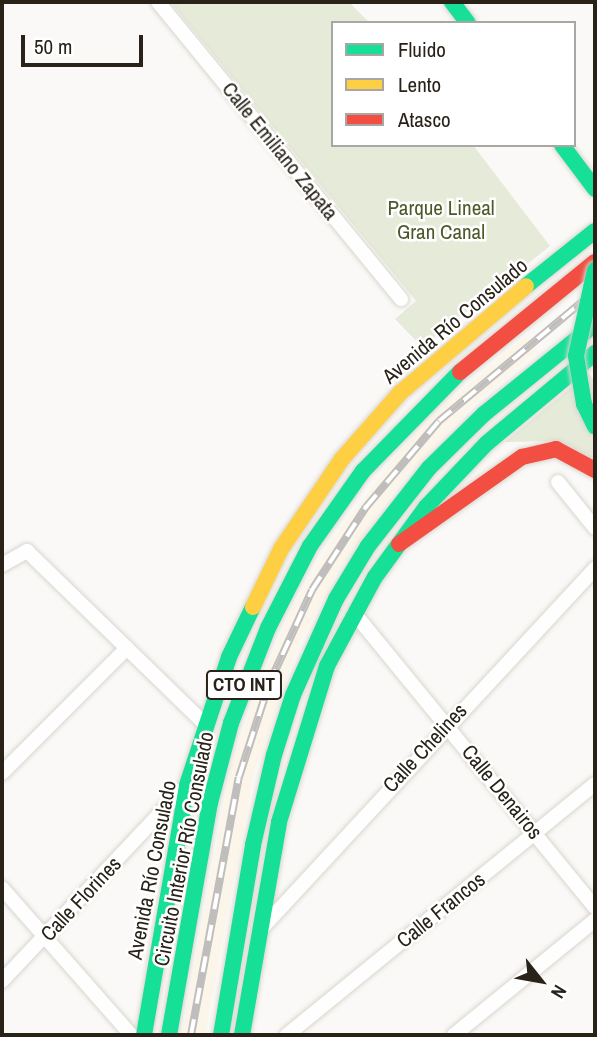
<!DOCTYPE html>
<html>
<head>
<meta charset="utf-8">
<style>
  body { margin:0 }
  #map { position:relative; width:597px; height:1037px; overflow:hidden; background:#fbf9f7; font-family:"Archivo Narrow",sans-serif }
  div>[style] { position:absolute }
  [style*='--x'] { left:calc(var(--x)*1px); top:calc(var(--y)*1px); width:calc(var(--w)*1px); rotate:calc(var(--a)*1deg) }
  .built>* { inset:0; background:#fcf5e9 }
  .green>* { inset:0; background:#e6ead8 }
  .roads { filter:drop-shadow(0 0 2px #d9d6cf) drop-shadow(0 0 2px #d9d6cf) }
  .street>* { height:14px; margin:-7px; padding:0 7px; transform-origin:7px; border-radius:7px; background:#fefefe }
  .fast>* { height:16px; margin:-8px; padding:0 8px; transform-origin:8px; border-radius:8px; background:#16e098 }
  .slow>* { height:16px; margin:-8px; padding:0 8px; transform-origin:8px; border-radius:8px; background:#ffcf43 }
  .jam>* { height:16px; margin:-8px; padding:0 8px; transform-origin:8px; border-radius:8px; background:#f24e42 }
  .rail>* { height:8px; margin-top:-4px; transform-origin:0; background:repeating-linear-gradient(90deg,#fff 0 16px,#c0bebd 0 32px); box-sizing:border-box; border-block:2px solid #c0bebd }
  .bridges { filter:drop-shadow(0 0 2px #d7d5d2) drop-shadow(0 0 2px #d7d5d2) }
  .fast-bridge>* { height:16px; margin:-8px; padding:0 8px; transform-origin:8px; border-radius:8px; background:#16e098 }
  span { translate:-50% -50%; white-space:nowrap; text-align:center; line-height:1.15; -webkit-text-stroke:5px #fff; paint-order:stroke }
  .shield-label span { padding:2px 5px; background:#fff; border:2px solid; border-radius:5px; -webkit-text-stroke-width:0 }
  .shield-label { font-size:19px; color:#282218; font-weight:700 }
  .street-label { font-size:21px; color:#282218 }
  .park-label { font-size:21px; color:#4c5827 }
  .frame { position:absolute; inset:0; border:4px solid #282218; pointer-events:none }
  .legend { position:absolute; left:331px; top:21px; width:245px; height:126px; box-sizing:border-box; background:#fff; border:2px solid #a9a7a3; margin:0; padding:9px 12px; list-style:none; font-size:21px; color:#282218 }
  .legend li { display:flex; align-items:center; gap:14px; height:35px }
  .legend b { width:35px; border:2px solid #a9a7a3 }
  .north { position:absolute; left:506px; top:946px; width:70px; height:70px; -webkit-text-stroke:5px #fff; paint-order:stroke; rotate:121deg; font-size:19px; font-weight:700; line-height:28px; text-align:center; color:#282218 }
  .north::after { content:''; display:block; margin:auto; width:24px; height:32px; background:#282218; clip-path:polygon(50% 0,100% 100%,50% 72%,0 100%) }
  .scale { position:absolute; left:21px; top:35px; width:122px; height:32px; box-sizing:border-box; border:4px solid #282218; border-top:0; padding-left:9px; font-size:21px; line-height:24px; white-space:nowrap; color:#282218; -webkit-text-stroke:5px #fff; paint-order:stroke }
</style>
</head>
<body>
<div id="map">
  <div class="built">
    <div style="clip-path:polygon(526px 336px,538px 351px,474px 404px,395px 489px,336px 574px,298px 646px,253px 777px,205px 1035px,182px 1035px,230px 771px,250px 710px,291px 610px,338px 531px,401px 450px,447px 403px)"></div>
  </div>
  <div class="green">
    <div style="clip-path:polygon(170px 2px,349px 2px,370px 23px,333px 23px,333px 145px,473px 145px,550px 246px,422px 347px,395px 319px,416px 301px)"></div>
    <div style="clip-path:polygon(588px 373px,595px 381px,595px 460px,560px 441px,505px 442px)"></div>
  </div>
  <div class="roads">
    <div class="street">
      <div style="--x:158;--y:2;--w:384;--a:50.7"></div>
      <div style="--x:558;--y:482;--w:59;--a:51.2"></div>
      <div style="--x:2;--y:565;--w:29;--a:-29"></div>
      <div style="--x:27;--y:551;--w:250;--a:44.2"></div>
      <div style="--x:354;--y:613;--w:380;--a:50.7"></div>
      <div style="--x:2;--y:773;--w:177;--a:-45"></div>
      <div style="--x:2;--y:888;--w:196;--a:48.7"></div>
      <div style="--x:263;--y:927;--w:489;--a:-47.2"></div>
      <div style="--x:2;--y:981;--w:268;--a:-46.7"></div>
      <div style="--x:287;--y:1035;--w:397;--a:-39.2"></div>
      <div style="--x:454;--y:1035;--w:182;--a:-39.2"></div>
    </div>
    <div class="fast">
      <div style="--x:452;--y:2;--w:26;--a:53"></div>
      <div style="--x:562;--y:145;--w:55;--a:53.1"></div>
      <div style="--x:526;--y:286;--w:88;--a:-38.6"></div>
      <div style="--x:144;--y:1035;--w:254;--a:-80.2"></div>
      <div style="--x:187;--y:785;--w:135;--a:-71.8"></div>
      <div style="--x:229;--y:657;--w:55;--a:-64.4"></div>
      <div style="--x:169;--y:1035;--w:236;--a:-80"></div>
      <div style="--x:210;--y:803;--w:83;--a:-75.3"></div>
      <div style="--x:231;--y:723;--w:102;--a:-68.7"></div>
      <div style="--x:268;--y:628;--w:92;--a:-62.9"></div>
      <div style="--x:310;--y:546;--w:92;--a:-54.8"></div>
      <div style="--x:363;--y:471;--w:139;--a:-45.6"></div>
      <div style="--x:221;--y:1035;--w:193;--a:-80.4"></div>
      <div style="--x:253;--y:845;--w:92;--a:-76.9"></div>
      <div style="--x:274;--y:755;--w:63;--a:-72.4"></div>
      <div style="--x:293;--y:695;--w:105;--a:-65.9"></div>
      <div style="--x:336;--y:599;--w:62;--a:-58.9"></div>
      <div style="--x:368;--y:546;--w:99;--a:-52"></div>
      <div style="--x:429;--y:468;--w:77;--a:-44.5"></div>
      <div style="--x:484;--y:414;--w:143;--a:-39"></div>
      <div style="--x:242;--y:1035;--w:216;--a:-80.1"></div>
      <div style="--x:279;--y:822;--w:163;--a:-72.9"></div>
      <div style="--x:327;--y:666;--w:101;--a:-61.7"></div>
      <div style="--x:375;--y:577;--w:87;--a:-53.9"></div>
      <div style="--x:426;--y:507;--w:88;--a:-46.4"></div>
      <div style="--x:487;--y:443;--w:141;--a:-39.8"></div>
    </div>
    <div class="slow">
      <div style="--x:253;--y:607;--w:64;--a:-64.2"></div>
      <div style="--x:281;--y:549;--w:109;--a:-55.9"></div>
      <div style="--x:342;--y:459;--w:88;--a:-48.7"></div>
      <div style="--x:400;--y:393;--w:165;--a:-40.3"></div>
    </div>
    <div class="jam">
      <div style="--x:460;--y:372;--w:174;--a:-39.2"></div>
      <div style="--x:399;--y:544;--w:151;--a:-35.3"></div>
      <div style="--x:522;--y:457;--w:35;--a:-13"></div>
      <div style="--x:556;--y:449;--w:44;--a:28.3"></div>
    </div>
  </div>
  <div class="rail">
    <div style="--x:191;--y:1035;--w:262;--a:-79.5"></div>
    <div style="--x:239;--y:777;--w:98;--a:-72.1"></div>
    <div style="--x:269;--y:684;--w:103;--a:-65.4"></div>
    <div style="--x:312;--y:590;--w:99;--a:-57"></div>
    <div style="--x:366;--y:507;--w:113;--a:-49.7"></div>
    <div style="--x:439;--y:421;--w:203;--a:-39.8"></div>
  </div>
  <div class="bridges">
    <div class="fast-bridge">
      <div style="--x:595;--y:270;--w:88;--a:102.5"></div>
      <div style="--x:576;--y:356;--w:49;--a:80.5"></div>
      <div style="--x:584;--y:404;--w:25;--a:64"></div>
    </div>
  </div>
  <div class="shield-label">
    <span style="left:244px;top:685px">CTO INT</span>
  </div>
  <div class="street-label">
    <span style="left:280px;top:151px;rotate:51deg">Calle Emiliano Zapata</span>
    <span style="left:455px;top:321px;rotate:-40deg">Avenida Río Consulado</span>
    <span style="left:425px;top:748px;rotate:-47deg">Calle Chelines</span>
    <span style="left:502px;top:792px;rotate:51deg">Calle Denairos</span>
    <span style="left:184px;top:849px;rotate:-79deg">Circuito Interior Río Consulado</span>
    <span style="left:152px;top:870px;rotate:-79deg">Avenida Río Consulado</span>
    <span style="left:81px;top:899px;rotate:-47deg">Calle Florines</span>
    <span style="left:441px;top:910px;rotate:-39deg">Calle Francos</span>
  </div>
  <div class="park-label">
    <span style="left:441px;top:220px">Parque Lineal<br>Gran Canal</span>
  </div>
  <div class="frame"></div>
  <ul class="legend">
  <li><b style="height:9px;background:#16e098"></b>Fluido</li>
  <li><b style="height:9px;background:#ffcf43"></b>Lento</li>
  <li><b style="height:9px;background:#f24e42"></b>Atasco</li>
  </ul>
  <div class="north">N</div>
  <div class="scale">50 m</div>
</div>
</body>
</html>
